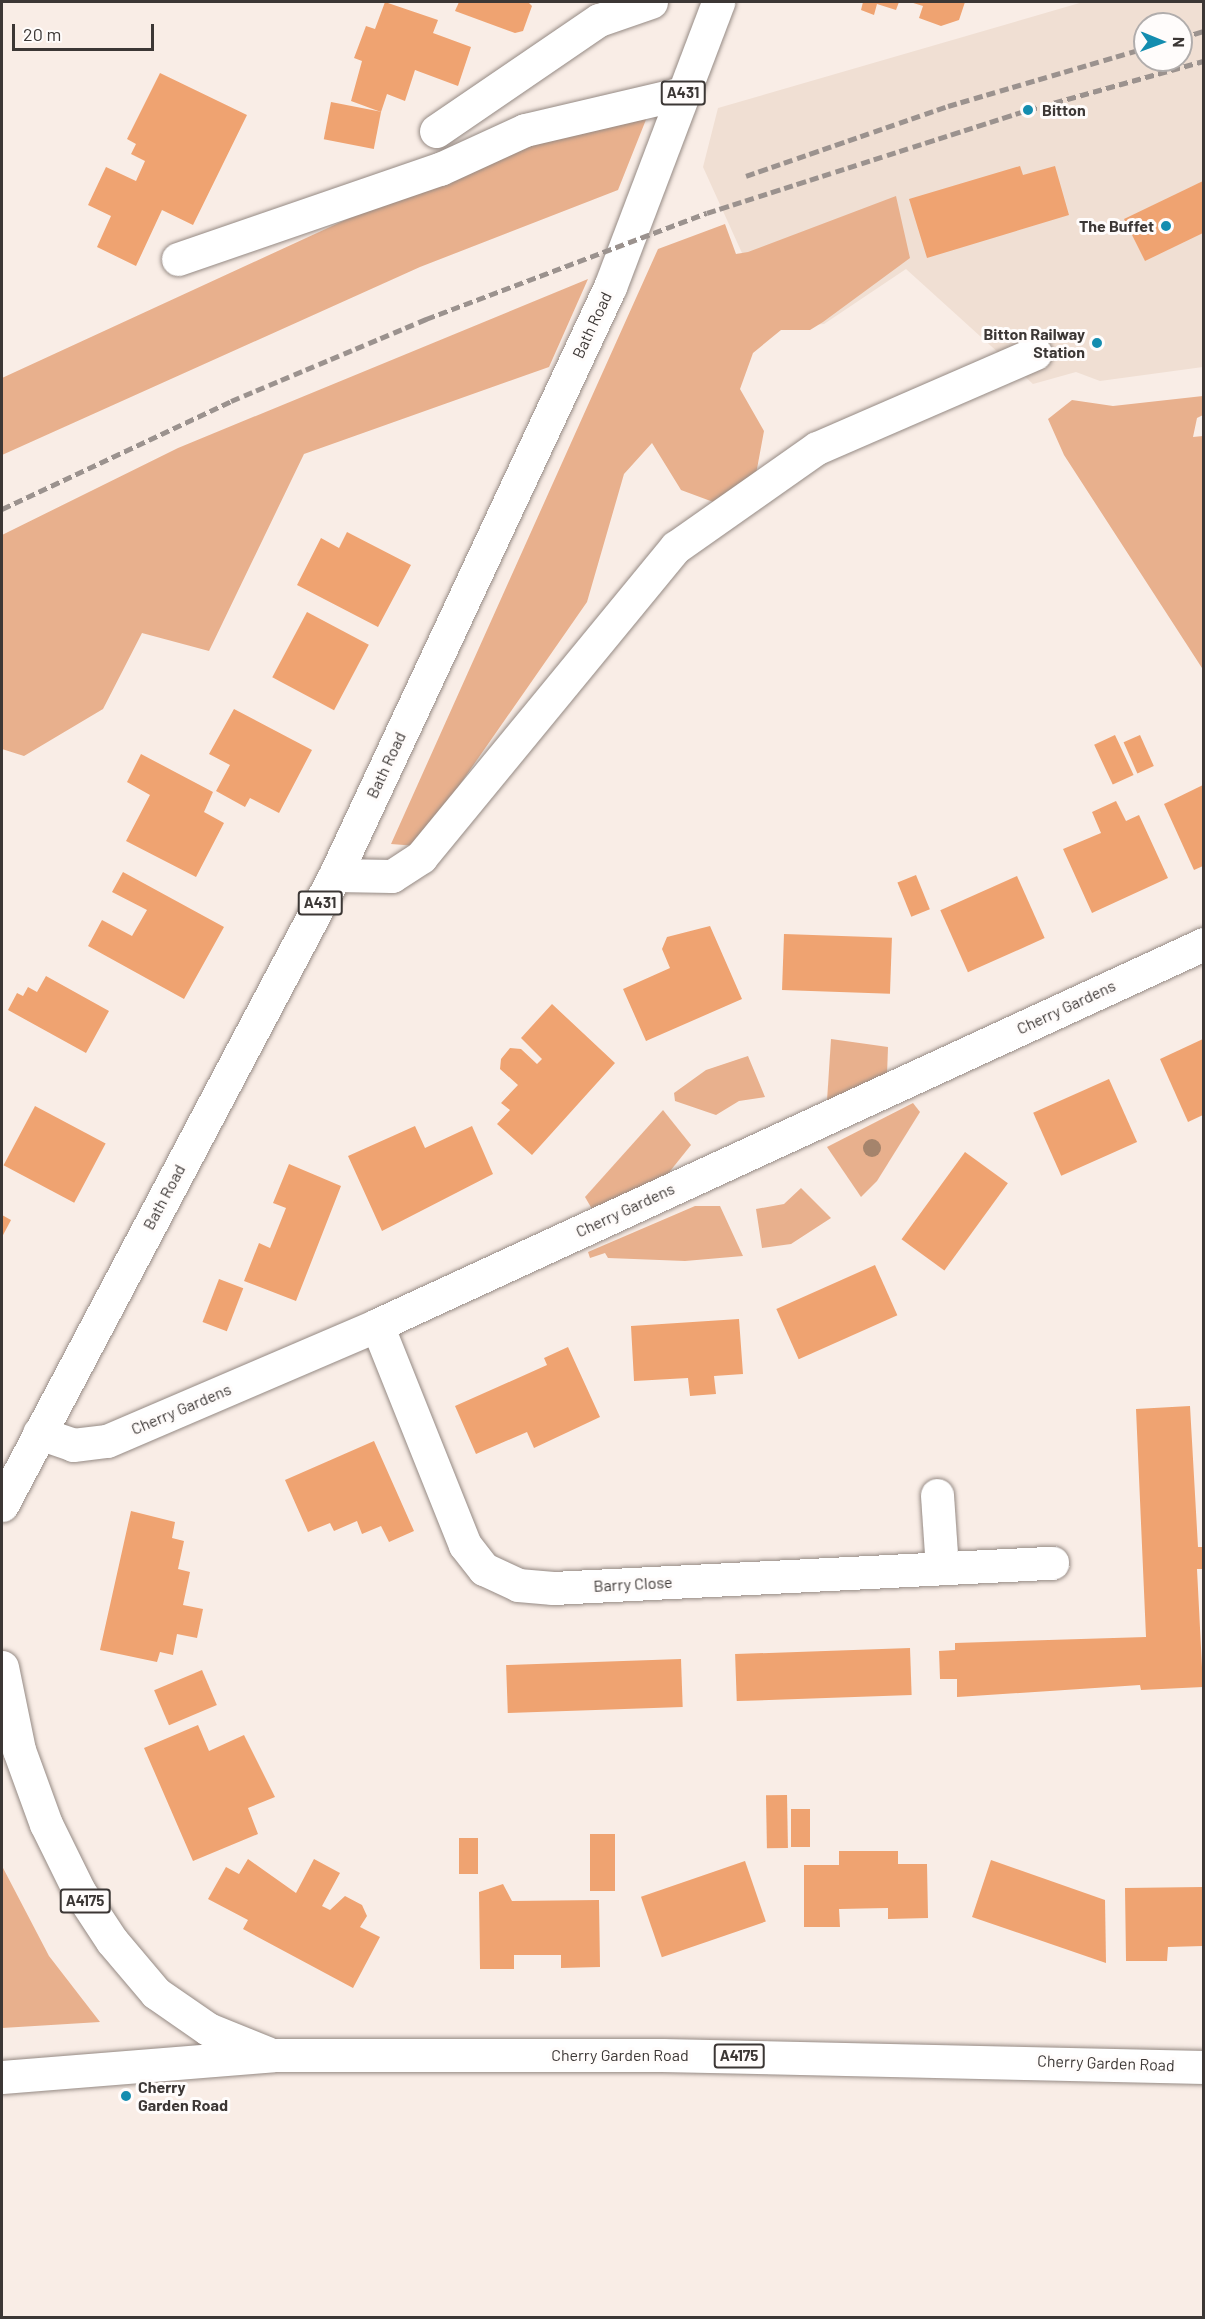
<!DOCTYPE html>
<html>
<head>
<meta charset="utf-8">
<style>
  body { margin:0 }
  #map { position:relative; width:1205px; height:2319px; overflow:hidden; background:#f9ede6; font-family:Barlow,sans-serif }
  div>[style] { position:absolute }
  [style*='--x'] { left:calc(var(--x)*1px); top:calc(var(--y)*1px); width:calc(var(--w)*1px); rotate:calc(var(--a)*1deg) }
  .built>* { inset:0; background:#f0dfd3 }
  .green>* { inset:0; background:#e8b08d }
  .building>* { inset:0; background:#efa371; transform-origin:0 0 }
  .roads { filter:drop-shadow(0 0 2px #958a84) drop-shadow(0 0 2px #958a84) }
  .minor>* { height:33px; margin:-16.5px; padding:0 16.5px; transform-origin:16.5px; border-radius:16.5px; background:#fff }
  .major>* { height:33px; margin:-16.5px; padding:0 16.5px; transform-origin:16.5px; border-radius:16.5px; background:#fff }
  .rail>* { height:4.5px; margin-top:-2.25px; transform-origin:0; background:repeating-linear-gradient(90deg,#9b928e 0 9px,transparent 0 13.5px) }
  .trees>* { width:18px; height:18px; margin:-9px; border-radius:50%; background:#a5846c }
  .dots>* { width:16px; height:16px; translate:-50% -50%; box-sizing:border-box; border:3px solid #fffcfb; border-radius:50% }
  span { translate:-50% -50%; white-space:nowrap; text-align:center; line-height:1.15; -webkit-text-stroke:6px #fffcfb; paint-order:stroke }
  .shield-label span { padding:2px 4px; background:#fffcfb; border:2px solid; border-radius:4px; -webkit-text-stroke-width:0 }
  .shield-label { font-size:15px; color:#3c3735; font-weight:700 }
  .poi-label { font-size:16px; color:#3c3735; font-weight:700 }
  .left { translate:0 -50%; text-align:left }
  .right { translate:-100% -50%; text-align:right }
  .street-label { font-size:16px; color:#3c3735 }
  .frame { position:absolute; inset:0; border:3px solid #3c3735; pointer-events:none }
  .north { position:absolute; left:1133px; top:12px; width:60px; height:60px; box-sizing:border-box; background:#fffcfb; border:2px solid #b1adac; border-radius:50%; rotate:91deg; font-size:16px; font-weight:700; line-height:24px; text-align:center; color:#3c3735 }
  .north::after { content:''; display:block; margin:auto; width:21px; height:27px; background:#148daf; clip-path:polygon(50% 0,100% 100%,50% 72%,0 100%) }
  .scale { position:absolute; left:12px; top:24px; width:142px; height:27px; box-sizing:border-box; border:3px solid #3c3735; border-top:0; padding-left:8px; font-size:18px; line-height:21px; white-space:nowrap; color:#3c3735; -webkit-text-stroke:4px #fffcfb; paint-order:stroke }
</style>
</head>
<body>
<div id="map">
  <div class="built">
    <div style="clip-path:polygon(evenodd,1083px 2px,1203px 2px,1203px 367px,1100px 381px,1076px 372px,1033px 384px,906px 269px,824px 324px,776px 328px,703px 167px,718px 108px,1083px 2px,1145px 24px,1181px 24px,1181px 60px,1145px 60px,1145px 24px)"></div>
  </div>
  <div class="green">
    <div style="clip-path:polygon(653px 102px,618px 190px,420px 267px,2px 455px,2px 378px,482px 157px)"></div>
    <div style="clip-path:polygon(896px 196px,910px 258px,823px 322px,810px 330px,781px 330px,753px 353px,740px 389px,764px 431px,754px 485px,716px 503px,681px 490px,652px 443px,624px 474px,587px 602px,417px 846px,391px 844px,658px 249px,725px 224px,736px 254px,748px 252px)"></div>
    <div style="clip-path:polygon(588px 279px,549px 367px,304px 454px,209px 651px,142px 633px,103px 709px,24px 756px,2px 749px,2px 535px,178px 448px)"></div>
    <div style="clip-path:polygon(1203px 396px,1203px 415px,1197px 418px,1193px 437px,1203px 436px,1202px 668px,1064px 455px,1048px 419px,1072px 400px,1113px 406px)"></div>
    <div style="clip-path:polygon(831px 1039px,888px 1047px,887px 1075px,827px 1101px)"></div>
    <div style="clip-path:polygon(748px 1056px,765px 1097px,739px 1101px,716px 1115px,675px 1101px,674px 1093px,706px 1070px)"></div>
    <div style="clip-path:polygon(913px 1103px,920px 1112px,877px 1181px,861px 1197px,827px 1147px)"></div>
    <div style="clip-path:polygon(663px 1110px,691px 1145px,667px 1175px,592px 1209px,585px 1197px)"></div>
    <div style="clip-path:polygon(801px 1188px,831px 1218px,791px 1244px,762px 1248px,756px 1209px,784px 1204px)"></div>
    <div style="clip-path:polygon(695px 1206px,720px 1206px,743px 1256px,685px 1261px,608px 1258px,605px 1253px,590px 1258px,588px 1252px)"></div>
    <div style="clip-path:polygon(2px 1866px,49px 1956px,100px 2022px,2px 2028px)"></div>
  </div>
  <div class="building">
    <div style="clip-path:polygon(385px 2px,438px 20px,433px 33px,471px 47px,458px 86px,415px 70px,405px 101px,387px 94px,381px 112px,351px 101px,362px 61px,354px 58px,366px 26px,375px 29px)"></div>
    <div style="clip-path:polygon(459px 2px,528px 2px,532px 6px,523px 31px,515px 33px,455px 11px)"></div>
    <div style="clip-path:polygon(863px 2px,899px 2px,896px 10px,877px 4px,874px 15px,861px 10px)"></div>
    <div style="clip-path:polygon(910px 2px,965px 2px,959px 20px,941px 26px,919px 18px,923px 6px)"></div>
    <div style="clip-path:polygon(160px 73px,247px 115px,193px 225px,162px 210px,136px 266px,97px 247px,111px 216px,88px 205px,106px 167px,136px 181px,145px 161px,131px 154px,136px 144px,127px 139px)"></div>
    <div style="left:331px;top:102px;width:51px;height:38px;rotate:11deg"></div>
    <div style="clip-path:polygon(1020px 166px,1023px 175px,1055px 166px,1069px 215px,927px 258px,909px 199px)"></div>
    <div style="clip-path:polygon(1203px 181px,1203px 233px,1145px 261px,1124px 219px)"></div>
    <div style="clip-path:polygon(347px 532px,411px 565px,378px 627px,297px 585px,321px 538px,339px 548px)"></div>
    <div style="left:307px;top:612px;width:70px;height:74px;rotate:28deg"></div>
    <div style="clip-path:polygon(234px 709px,312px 750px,279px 813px,250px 798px,245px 807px,216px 791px,230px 765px,209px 754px)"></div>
    <div style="left:1115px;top:735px;width:44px;height:23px;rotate:65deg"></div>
    <div style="left:1140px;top:735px;width:34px;height:18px;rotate:66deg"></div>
    <div style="clip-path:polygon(141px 754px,213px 792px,204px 812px,224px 823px,196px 877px,126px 841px,150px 795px,127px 782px)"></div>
    <div style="clip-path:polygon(1203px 785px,1203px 866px,1194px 870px,1164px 804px)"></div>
    <div style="clip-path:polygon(1116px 801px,1126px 821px,1139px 815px,1168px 878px,1092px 913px,1063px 849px,1101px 833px,1092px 812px)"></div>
    <div style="clip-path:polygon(123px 872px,224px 927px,184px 999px,88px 946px,102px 920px,132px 936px,147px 910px,112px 892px)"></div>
    <div style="left:916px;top:875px;width:37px;height:20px;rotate:68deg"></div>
    <div style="left:1017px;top:876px;width:68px;height:84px;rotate:66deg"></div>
    <div style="clip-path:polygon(710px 926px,742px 999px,646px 1041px,623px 989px,670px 968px,662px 949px,667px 937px)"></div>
    <div style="left:784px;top:934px;width:108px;height:56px;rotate:2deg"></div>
    <div style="clip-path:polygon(46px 976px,109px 1011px,86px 1053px,8px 1010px,17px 993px,23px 996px,28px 987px,37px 992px)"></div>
    <div style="clip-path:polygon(552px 1004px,615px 1063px,532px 1155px,497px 1124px,510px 1110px,501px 1103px,518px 1085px,500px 1069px,501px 1059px,510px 1048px,521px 1049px,537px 1064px,542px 1059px,521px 1038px)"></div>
    <div style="clip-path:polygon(1203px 1039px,1203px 1115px,1188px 1122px,1160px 1059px)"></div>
    <div style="left:1109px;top:1079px;width:69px;height:83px;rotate:66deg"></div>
    <div style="left:35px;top:1106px;width:80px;height:67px;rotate:28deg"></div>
    <div style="clip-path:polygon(415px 1126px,425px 1148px,472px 1126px,493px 1174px,382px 1231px,348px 1156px)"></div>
    <div style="left:965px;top:1152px;width:53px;height:108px;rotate:36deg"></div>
    <div style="clip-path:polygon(289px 1164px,341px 1186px,296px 1301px,244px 1281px,259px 1243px,270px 1248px,286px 1208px,273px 1203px)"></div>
    <div style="clip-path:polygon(2px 1215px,11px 1220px,2px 1237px)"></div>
    <div style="left:875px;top:1265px;width:55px;height:108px;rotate:66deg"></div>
    <div style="left:219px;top:1279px;width:26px;height:46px;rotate:21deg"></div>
    <div style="clip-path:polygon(739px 1319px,743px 1374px,714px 1376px,716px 1394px,690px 1396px,688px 1378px,634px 1381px,631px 1326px)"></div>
    <div style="clip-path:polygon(568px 1347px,600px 1417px,534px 1448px,527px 1432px,476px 1454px,455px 1406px,547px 1365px,544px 1358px)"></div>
    <div style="clip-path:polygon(1190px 1406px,1198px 1547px,1203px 1547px,1203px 1569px,1197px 1569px,1203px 1687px,1141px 1690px,1140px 1685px,957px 1697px,957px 1679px,940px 1679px,939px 1651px,955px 1650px,955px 1643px,1146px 1637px,1136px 1409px)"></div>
    <div style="clip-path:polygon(374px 1441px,414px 1531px,389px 1542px,381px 1526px,362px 1534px,357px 1521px,334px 1531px,330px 1523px,308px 1532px,285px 1480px)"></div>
    <div style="clip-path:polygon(131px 1511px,175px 1522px,172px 1538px,184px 1541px,178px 1569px,190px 1572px,183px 1605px,203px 1609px,197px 1638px,177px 1634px,173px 1655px,160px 1652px,157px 1662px,100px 1650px)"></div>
    <div style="left:910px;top:1648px;width:47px;height:175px;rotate:88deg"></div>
    <div style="left:681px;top:1659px;width:48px;height:175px;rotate:88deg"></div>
    <div style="left:202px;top:1670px;width:38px;height:52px;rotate:67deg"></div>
    <div style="clip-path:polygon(198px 1725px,209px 1751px,244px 1735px,275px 1797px,248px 1808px,258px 1834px,193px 1861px,144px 1748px)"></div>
    <div style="left:787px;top:1795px;width:53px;height:21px;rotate:89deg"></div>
    <div style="left:791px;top:1809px;width:19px;height:38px"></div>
    <div style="left:590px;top:1834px;width:25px;height:57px"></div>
    <div style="left:459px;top:1838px;width:19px;height:36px"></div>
    <div style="clip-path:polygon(839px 1851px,898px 1851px,898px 1864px,927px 1864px,928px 1918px,888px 1919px,888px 1908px,839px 1909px,840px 1927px,804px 1927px,804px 1865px,839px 1865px)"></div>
    <div style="clip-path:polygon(248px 1859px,296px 1893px,314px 1859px,340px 1873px,322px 1906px,330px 1910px,345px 1896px,362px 1905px,367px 1916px,360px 1927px,380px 1937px,353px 1988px,243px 1929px,248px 1920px,208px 1899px,226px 1867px,239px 1874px)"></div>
    <div style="clip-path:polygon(991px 1860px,1105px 1900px,1106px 1963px,972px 1917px)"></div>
    <div style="left:745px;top:1861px;width:64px;height:110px;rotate:71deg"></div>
    <div style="clip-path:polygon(503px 1884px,512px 1901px,599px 1900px,600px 1967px,561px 1968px,561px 1955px,514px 1955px,514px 1969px,480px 1969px,479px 1892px)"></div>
    <div style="clip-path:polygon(1203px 1887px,1203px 1946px,1168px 1947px,1167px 1961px,1126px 1961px,1125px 1888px)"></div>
  </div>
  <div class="roads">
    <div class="minor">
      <div style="--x:436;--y:131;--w:197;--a:-34.3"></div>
      <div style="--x:599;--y:20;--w:55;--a:-19.1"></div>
      <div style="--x:178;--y:259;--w:277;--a:-19"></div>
      <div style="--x:440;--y:169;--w:94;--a:-24.6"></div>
      <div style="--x:525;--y:130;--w:162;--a:-13.2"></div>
      <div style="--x:335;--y:875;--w:57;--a:1"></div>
      <div style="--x:392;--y:876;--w:35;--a:-33"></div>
      <div style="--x:421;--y:857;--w:401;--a:-50.6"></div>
      <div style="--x:676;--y:547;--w:172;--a:-35.1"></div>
      <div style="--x:817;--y:448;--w:238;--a:-23.5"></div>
      <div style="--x:377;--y:1325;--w:237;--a:68.2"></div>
      <div style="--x:465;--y:1545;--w:31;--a:52"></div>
      <div style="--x:484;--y:1569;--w:38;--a:25"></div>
      <div style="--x:518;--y:1585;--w:35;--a:5"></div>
      <div style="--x:553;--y:1588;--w:500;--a:-2.9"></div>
      <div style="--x:39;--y:1433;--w:36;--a:19"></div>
      <div style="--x:73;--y:1445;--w:34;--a:-7"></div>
      <div style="--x:107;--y:1441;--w:294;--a:-23.2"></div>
      <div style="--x:377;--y:1325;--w:911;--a:-24.74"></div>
      <div style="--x:937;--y:1495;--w:73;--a:86.1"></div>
    </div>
    <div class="major">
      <div style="--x:2;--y:1505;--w:713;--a:-62.14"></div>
      <div style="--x:335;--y:875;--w:649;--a:-64.94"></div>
      <div style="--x:610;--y:287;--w:305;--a:-69.2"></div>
      <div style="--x:2;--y:1667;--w:85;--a:78.4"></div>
      <div style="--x:19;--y:1750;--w:79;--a:70"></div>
      <div style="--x:46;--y:1824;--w:75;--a:63.8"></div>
      <div style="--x:79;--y:1891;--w:60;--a:56.6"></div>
      <div style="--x:112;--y:1941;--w:68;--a:49.8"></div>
      <div style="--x:156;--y:1993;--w:63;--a:34.7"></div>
      <div style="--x:208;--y:2029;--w:64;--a:22.1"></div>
      <div style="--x:2;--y:2077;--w:272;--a:-4.6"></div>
      <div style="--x:273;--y:2055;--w:389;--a:0"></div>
      <div style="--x:662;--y:2055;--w:542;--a:1.27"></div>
    </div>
  </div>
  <div class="rail">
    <div style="--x:1181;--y:38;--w:24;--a:-17"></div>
    <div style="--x:746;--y:176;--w:214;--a:-19.1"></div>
    <div style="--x:948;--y:106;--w:205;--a:-16.4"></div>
    <div style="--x:2;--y:509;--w:253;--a:-25.2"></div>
    <div style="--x:231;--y:401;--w:212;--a:-22.8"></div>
    <div style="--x:426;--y:319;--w:300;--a:-20.7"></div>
    <div style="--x:707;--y:213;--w:337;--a:-17.8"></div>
    <div style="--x:1028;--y:110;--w:183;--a:-15.6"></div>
  </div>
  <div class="trees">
    <div style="left:872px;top:1148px"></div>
  </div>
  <div class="dots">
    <div style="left:1028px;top:110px;background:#148daf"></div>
    <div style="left:1166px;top:226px;background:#148daf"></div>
    <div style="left:1097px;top:343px;background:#148daf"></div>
    <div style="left:126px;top:2096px;background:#148daf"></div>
  </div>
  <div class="shield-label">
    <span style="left:683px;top:93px">A431</span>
    <span style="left:320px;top:903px">A431</span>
    <span style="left:85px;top:1901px">A4175</span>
    <span style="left:739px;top:2056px">A4175</span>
  </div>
  <div class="poi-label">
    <span class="left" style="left:1042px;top:110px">Bitton</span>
    <span class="right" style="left:1154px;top:226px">The Buffet</span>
    <span class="right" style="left:1085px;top:343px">Bitton Railway<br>Station</span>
    <span class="left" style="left:138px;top:2096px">Cherry<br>Garden Road</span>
  </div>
  <div class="street-label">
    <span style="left:592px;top:325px;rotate:-65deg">Bath Road</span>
    <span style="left:386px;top:765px;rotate:-65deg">Bath Road</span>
    <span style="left:1066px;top:1007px;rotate:-25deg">Cherry Gardens</span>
    <span style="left:164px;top:1197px;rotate:-62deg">Bath Road</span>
    <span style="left:625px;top:1210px;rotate:-25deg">Cherry Gardens</span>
    <span style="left:181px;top:1409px;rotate:-23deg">Cherry Gardens</span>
    <span style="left:633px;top:1584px;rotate:-3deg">Barry Close</span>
    <span style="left:620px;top:2055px">Cherry Garden Road</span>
    <span style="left:1106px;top:2063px;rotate:2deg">Cherry Garden Road</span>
  </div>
  <div class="frame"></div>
  <div class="north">N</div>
  <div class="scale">20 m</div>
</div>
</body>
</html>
